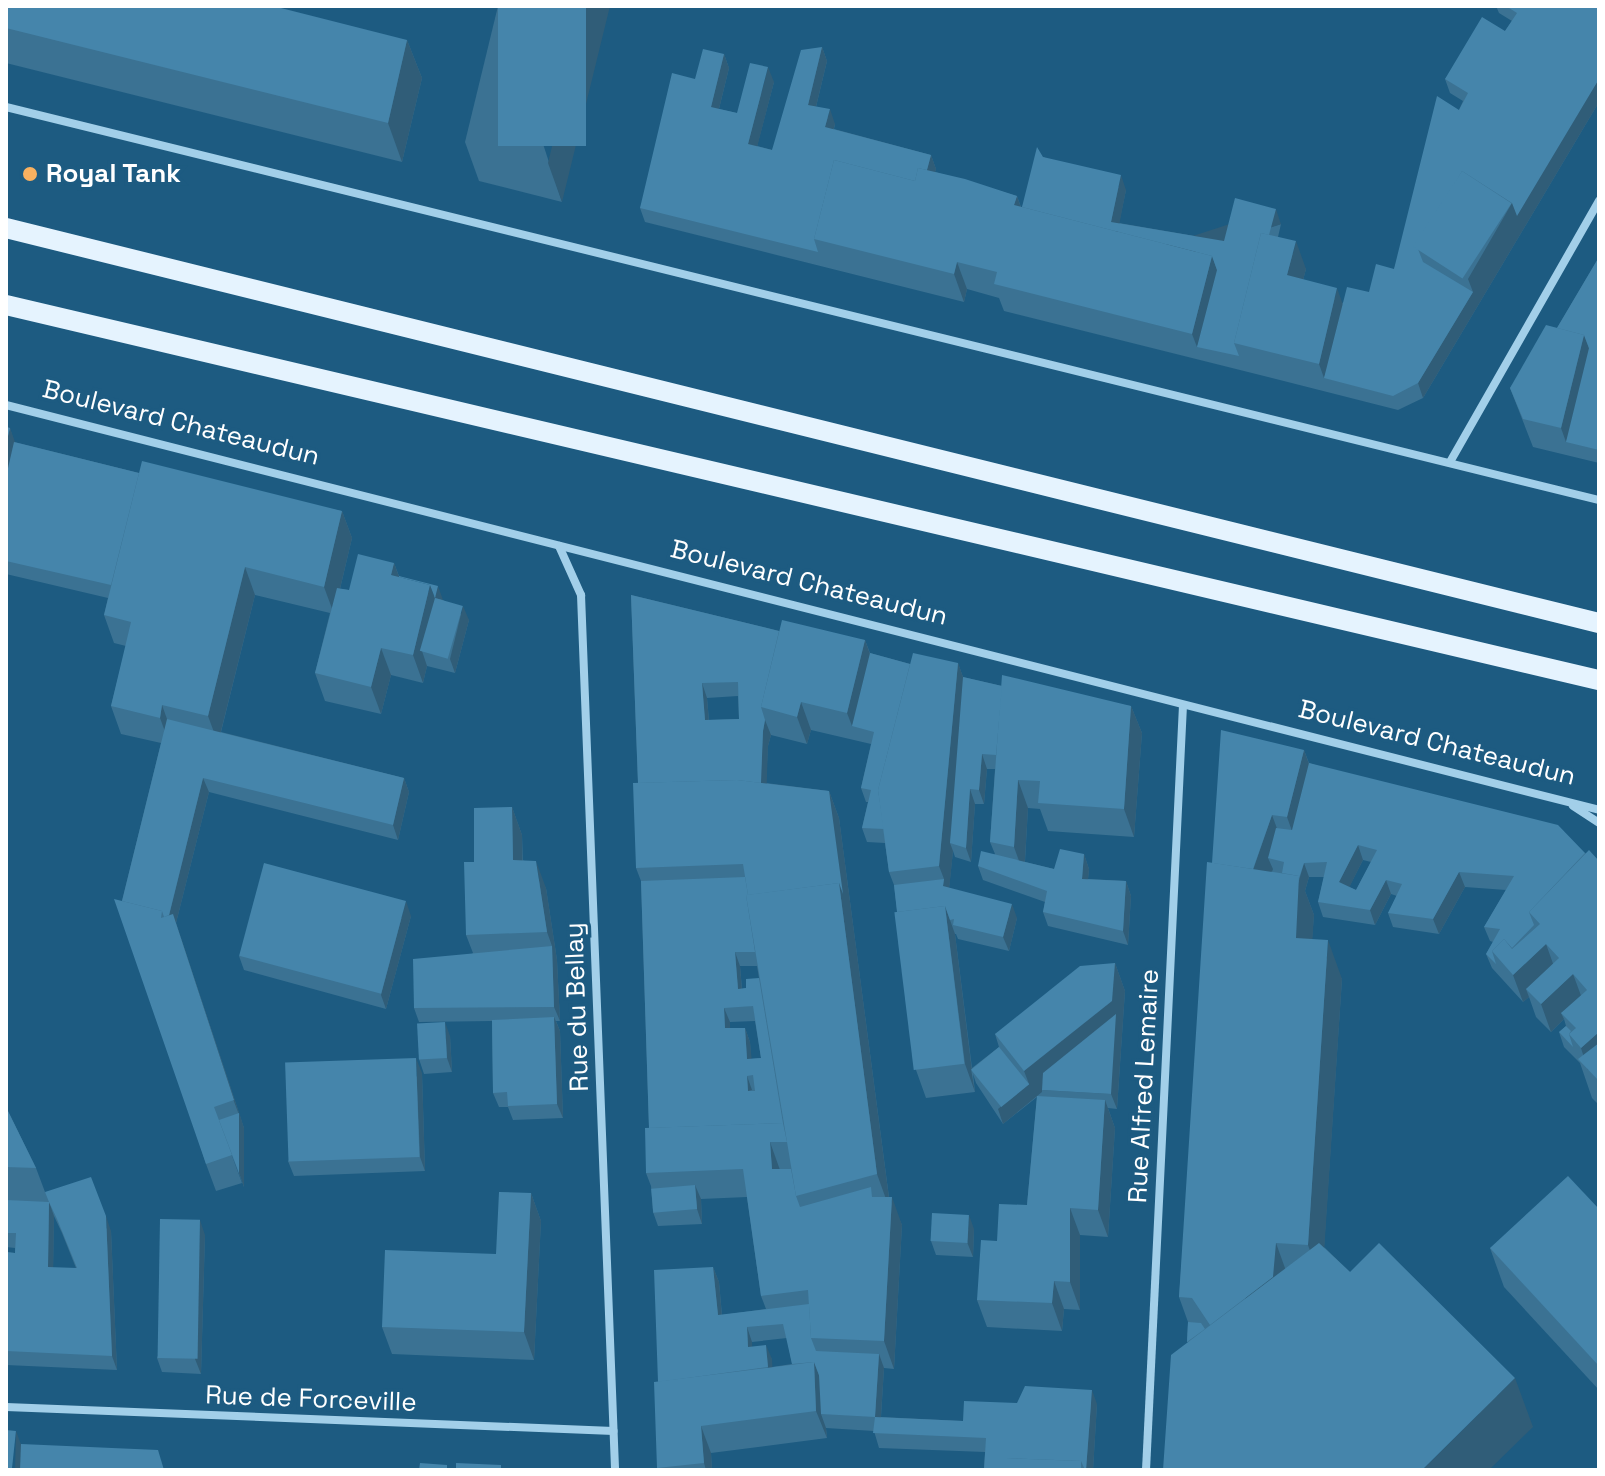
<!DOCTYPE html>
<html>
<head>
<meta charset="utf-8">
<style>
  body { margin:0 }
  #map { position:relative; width:1605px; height:1476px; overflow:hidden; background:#1d5b81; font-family:"Space Grotesk",sans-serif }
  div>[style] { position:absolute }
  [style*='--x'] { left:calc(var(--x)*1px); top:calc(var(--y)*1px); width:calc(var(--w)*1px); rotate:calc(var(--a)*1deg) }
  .minor>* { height:8px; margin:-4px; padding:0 4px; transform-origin:4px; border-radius:4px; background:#a2cfe9 }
  .primary>* { height:20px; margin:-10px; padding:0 10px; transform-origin:10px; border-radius:10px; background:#e5f3fe }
  .wall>* { inset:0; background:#3b7293 }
  .shaded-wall>* { inset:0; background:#305d78; transform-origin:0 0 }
  .building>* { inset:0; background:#4585ab; transform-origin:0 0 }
  .dots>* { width:22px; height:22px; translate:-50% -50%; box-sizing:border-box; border:4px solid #1d5b81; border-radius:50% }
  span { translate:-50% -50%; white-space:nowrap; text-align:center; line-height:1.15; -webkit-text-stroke:7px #1d5b81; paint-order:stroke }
  .poi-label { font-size:26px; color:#fff; font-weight:700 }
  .left { translate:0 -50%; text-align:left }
  .street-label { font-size:26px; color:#fff }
  .frame { position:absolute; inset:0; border:8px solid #fff; pointer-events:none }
</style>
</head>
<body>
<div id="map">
  <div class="minor">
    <div style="--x:6;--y:107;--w:1641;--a:13.86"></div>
    <div style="--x:6;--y:405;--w:1644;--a:14.26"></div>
    <div style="--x:1450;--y:462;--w:301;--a:-60.3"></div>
    <div style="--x:559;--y:546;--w:54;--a:65.8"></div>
    <div style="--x:581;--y:595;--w:876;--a:87.77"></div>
    <div style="--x:1573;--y:806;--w:31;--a:33"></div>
    <div style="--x:6;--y:1407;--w:608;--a:2.26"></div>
    <div style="--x:1146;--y:1470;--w:766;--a:-87.23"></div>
  </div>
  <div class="primary">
    <div style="--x:6;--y:228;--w:1641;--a:13.93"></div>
    <div style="--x:6;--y:305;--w:1637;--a:13.25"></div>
  </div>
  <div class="wall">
    <div style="clip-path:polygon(6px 6px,407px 40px,422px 78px,402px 162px,6px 63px)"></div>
    <div style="clip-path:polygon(498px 6px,562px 202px,479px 181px,465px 142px)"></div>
    <div style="clip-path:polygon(1496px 6px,1599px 6px,1599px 102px,1423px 398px,1398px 410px,1244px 371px,1004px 311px,999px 298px,967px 289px,964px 302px,645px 222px,640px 208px,695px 79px,724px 54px,729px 68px,719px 109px,737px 113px,774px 82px,757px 146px,772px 150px,822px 47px,827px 61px,816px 107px,835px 124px,834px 129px,931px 155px,936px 169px,935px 172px,1017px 196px,1021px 207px,1022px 207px,1043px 157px,1126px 190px,1119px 223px,1224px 241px,1281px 224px,1278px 237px,1306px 269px,1303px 280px,1342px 303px,1369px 292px,1394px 269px,1459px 110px,1463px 101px,1450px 93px,1445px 79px,1505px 31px,1512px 21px,1499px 13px)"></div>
    <div style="clip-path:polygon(1599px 257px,1599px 463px,1533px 447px,1510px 388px,1557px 328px)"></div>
    <div style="clip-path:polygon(6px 427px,10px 428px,14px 442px,139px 473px,342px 511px,352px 538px,340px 589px,349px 590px,394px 563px,399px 576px,443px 600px,469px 620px,455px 673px,427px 666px,423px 683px,391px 675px,381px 714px,325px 701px,315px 673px,330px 613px,255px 595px,221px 732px,404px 778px,409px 792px,398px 840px,209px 792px,176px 923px,244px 1128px,244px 1187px,228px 1145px,242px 1183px,216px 1191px,206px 1164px,122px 901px,161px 743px,121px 734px,111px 706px,126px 646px,114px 643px,104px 615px,108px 598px,6px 574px)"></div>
    <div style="clip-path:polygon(evenodd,631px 595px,779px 631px,865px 640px,870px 653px,910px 664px,958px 663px,963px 677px,1002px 686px,1131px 706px,1142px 733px,1134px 837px,1048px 831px,1040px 809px,1028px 808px,1025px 862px,1054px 869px,1084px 854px,1089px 869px,1088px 879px,1126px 881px,1131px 896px,1128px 945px,1048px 926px,1043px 912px,1045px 902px,983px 880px,978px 866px,995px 854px,990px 842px,995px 769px,987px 769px,984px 804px,975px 804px,971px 862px,955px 857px,953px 851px,949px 888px,1017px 918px,1009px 951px,958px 939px,956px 934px,955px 934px,972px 1068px,999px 1047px,995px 1034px,1115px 963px,1125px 991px,1117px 1109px,1108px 1108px,1115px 1128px,1108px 1237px,1080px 1235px,1080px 1310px,1064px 1309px,1062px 1331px,987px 1327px,977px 1300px,997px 1241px,1027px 1205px,1037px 1097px,1003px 1124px,976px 1083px,973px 1074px,975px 1092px,926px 1098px,916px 1070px,894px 885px,889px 872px,885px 843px,867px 842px,862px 828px,868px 802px,866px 802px,861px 788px,871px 744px,811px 730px,807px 744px,771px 735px,768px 746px,766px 783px,829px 791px,839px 818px,889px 1197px,902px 1225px,894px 1369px,884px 1368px,881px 1417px,963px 1421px,1017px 1403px,1097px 1404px,1093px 1470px,984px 1470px,985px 1452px,879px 1448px,874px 1431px,826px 1428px,827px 1438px,711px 1453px,712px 1470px,658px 1470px,658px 1382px,713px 1267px,719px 1282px,722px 1315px,766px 1309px,761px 1296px,747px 1197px,701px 1199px,702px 1224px,658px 1226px,653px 1212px,651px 1186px,646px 1173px,649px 1128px,641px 881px,636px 868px,638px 783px,631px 595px,738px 696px,739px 719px,709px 720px,707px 698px,738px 696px,631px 595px,740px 966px,757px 966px,759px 978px,746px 988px,742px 989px,740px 966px,631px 595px,755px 1021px,761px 1058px,751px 1059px,750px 1042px,745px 1028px,730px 1028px,730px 1022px,755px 1021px,631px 595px,787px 1338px,792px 1364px,772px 1367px,772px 1359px,752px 1347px,752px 1342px,787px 1338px)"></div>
    <div style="clip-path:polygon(evenodd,1304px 750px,1309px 763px,1585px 853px,1599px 861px,1599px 1105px,1592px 1098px,1580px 1063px,1564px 1047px,1559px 1032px,1566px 1026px,1564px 1019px,1551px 1032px,1536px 1017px,1529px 997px,1523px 1002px,1492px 968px,1486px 954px,1493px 942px,1490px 941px,1484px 927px,1506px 890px,1465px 887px,1439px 934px,1393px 927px,1388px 913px,1397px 896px,1391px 894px,1375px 925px,1323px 917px,1318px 902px,1324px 877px,1309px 877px,1305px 891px,1314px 915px,1312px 939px,1342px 979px,1324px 1247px,1350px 1272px,1533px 1427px,1187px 1342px,1188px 1322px,1179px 1297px,1212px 863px,1304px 750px,1363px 860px,1371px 862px,1356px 890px,1349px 887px,1363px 860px)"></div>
    <div style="clip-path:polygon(512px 807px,522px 835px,523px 860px,546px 888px,557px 960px,560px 1021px,556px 1021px,560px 1031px,563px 1118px,513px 1120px,508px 1107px,499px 1107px,493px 1093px,492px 1021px,419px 1022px,414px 1008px,473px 953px,466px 935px,474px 862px)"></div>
    <div style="clip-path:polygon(411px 916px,386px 1009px,244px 970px,239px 956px)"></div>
    <div style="clip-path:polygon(450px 1036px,452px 1072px,424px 1074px,419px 1059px)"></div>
    <div style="clip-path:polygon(422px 1073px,425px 1171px,294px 1176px,288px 1161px)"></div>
    <div style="clip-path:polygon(evenodd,6px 1107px,36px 1168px,45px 1192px,111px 1231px,117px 1370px,6px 1365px,6px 1252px,15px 1253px,15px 1248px,6px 1247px,6px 1107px,54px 1216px,62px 1233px,76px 1268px,53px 1268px,54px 1216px)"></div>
    <div style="clip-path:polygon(531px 1193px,541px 1221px,534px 1360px,392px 1354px,382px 1327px,496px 1254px)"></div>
    <div style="clip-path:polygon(1599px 1209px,1599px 1390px,1504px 1287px,1490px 1248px)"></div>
    <div style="clip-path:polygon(974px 1229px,973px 1257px,936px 1255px,931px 1241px)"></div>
    <div style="clip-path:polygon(205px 1235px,201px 1374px,162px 1372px,157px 1358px)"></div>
  </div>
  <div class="shaded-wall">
    <div style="clip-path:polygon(586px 6px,610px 6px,562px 202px,548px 163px)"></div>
    <div style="clip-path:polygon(407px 40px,422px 78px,402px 162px,388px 123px)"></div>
    <div style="clip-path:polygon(822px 47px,827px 61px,813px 119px,808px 105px)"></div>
    <div style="clip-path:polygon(724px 54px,729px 68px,716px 121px,711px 107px)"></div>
    <div style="clip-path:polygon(768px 67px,774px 82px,754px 159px,748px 144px)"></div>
    <div style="clip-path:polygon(1599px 79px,1599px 102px,1423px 398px,1418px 383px,1473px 292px,1468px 279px,1512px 203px)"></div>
    <div style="clip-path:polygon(830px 109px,835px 124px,830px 142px,825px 127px)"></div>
    <div style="clip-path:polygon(931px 155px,936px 169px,925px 209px,920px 195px)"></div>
    <div style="clip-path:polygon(1121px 175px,1126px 190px,1117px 236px,1111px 222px)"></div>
    <div style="clip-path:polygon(1017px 196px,1025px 220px,1014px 205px)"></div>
    <div style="left:1276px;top:209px;width:16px;height:140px;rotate:72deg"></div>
    <div style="clip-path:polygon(1296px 241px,1306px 269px,1297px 303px,1287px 275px)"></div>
    <div style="clip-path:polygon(1212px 256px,1222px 284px,1197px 347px,1192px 334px)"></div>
    <div style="clip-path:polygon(957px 262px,967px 289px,964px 302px,954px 274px)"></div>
    <div style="clip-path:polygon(1337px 288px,1347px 316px,1324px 378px,1319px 364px)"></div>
    <div style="clip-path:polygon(1584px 335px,1594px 362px,1566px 442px,1561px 428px)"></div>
    <div style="clip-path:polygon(10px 428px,20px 456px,6px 513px,6px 444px)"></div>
    <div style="clip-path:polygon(342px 511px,352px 538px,334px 614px,324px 587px)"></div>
    <div style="clip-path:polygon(394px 563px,404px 590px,391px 575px)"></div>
    <div style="clip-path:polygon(245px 567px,255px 595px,218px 743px,208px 716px)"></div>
    <div style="clip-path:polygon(430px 585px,440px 612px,422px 651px,427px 666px,423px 683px,413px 655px)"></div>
    <div style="clip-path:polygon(438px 586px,443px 600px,435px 598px)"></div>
    <div style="clip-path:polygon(463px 606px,469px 620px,455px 673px,450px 659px)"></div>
    <div style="clip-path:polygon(865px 640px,875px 668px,852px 726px,847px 713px)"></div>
    <div style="clip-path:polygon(381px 648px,391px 675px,381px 714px,371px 687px)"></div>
    <div style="clip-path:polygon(958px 663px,968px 691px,950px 843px,953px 851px,948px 901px,943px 886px,944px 879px,939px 866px)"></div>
    <div style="clip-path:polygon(702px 683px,707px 698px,710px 734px,705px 720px)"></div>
    <div style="clip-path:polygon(801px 702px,811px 730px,807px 744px,797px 717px)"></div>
    <div style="clip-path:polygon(162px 705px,172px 733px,170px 745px,160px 718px)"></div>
    <div style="clip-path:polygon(1131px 706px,1142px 733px,1134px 837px,1124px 809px)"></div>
    <div style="clip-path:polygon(765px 720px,771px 735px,768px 746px,766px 806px,760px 792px,763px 731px)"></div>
    <div style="clip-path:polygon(1304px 750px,1314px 778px,1297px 845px,1287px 817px)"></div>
    <div style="clip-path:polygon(982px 754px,987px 769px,984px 804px,979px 790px)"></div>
    <div style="clip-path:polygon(203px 778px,209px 792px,176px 923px,244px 1128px,167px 924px)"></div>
    <div style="clip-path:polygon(404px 778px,409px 792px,398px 840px,393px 825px)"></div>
    <div style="clip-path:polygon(1018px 780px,1028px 808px,1024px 875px,1014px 847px)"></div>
    <div style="clip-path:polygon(970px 789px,975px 804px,971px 862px,966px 848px)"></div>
    <div style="clip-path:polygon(829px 791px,839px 818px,891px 1213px,877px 1174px,839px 883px)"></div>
    <div style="clip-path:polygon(512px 807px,522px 835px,523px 888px,513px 860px)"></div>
    <div style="clip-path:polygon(1272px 815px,1282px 842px,1268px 858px,1273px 869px,1260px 906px,1250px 879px)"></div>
    <div style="clip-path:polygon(1358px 845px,1363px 860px,1345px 896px,1339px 882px)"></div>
    <div style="clip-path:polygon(1084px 854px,1089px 869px,1087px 893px,1082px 879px)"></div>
    <div style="clip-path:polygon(536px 861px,546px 888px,557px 960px,560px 1021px,554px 1007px,552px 946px,547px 932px)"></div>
    <div style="clip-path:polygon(1304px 863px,1309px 877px,1305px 891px,1314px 915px,1310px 977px,1296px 938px,1294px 898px)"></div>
    <div style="clip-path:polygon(1459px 872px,1465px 887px,1439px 934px,1433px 919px)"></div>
    <div style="clip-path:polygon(1386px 880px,1391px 894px,1375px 925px,1370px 910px)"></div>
    <div style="clip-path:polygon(1126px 881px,1131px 896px,1128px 945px,1123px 931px)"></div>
    <div style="clip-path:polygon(406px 901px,411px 916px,386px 1009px,381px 995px)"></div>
    <div style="clip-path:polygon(1012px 904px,1017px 918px,1009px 951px,1003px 937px)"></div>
    <div style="clip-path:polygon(945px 906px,955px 934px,972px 1071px,971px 1069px,975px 1092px,965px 1064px)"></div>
    <div style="clip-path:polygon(1328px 940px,1342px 979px,1322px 1284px,1308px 1245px)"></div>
    <div style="clip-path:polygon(1546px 944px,1556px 972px,1526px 989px,1529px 997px,1523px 1002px,1513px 975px)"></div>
    <div style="clip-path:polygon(735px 952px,740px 966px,743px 1004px,738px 989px)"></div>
    <div style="clip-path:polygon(1115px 963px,1125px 991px,1117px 1109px,1111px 1094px,1042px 1090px,1042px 1092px,1003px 1124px,998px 1109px,1029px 1084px,1024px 1071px)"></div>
    <div style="clip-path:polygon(1573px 974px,1583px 1001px,1561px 1013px,1564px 1019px,1551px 1032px,1541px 1004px)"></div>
    <div style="clip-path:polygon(724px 1008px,730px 1022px,730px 1042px,725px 1028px)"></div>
    <div style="clip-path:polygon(554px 1017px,560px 1031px,563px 1118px,557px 1104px)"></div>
    <div style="clip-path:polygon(445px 1022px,450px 1036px,452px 1072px,447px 1058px)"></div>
    <div style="clip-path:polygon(745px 1028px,750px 1042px,753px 1073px,747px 1059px)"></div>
    <div style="clip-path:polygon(1599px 1032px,1599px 1069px,1588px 1070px,1581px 1048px)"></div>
    <div style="clip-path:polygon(416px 1058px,422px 1073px,425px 1171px,420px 1157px)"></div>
    <div style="clip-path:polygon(747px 1076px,752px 1090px,748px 1091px)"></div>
    <div style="clip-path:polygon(1105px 1100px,1115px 1128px,1108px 1237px,1098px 1210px)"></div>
    <div style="clip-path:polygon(239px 1113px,244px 1128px,244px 1187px,239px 1173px)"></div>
    <div style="clip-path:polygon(770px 1142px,780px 1170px,772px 1169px)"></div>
    <div style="clip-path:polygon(695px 1185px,701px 1199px,702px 1224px,697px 1209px)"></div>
    <div style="clip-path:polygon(531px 1193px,541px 1221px,534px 1360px,524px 1332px)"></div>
    <div style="clip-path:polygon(892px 1197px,902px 1225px,894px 1369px,884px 1341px)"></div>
    <div style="clip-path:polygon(49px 1202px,54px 1216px,53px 1282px,48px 1267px)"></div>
    <div style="clip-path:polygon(1070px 1208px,1080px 1235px,1080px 1310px,1070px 1282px)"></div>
    <div style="clip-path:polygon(969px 1215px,974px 1229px,973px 1257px,967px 1242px)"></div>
    <div style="clip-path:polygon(106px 1216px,111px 1231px,117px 1370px,112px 1356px)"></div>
    <div style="clip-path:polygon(200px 1220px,205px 1235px,201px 1374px,195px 1359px)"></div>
    <div style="clip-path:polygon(1276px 1243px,1290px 1282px,1188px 1403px)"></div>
    <div style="clip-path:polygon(713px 1267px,719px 1282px,723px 1329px,718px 1315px)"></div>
    <div style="clip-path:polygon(1054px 1281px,1064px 1309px,1062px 1331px,1052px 1303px)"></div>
    <div style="clip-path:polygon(747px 1327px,752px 1342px,753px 1362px,748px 1347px)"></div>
    <div style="clip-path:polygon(766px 1345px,772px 1359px,774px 1396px,769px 1382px)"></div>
    <div style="clip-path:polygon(879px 1354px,884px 1368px,880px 1431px,875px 1417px)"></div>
    <div style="clip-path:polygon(814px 1362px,824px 1389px,821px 1414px,826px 1428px,827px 1438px,816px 1411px)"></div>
    <div style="clip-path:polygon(1515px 1378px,1533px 1427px,1489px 1470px,1422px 1470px)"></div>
    <div style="clip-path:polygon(1092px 1390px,1097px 1404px,1093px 1470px,1086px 1470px)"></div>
    <div style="clip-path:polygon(701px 1426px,711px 1453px,712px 1470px,706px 1470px,704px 1463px)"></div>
    <div style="clip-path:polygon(16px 1431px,26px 1458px,26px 1470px,15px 1470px)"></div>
  </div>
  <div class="building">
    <div style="clip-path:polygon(6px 6px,273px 6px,407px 40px,388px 123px,6px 28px)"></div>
    <div style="left:498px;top:6px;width:88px;height:140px"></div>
    <div style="clip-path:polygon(1506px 6px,1599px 6px,1599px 79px,1517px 216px,1512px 203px,1462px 171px,1418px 249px,1423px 262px,1473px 292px,1418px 383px,1393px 396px,1324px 378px,1347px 287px,1369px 292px,1376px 264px,1394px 269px,1437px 96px,1459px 110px,1468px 93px,1445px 79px,1482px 17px,1505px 31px,1517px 13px)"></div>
    <div style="clip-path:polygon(822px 47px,808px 105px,830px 109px,825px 127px,931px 155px,927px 170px,918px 168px,915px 181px,834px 160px,814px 239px,818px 252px,640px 208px,672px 73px,695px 79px,703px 49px,724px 54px,711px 107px,737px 113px,750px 63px,768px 67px,748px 144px,772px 150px,801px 50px)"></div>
    <div style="clip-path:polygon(1037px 147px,1043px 157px,1121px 175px,1111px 222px,1224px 241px,1235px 198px,1276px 209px,1269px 235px,1261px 233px,1234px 343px,1239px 356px,1197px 347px,1217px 270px,1212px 256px,1022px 207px)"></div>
    <div style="clip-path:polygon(834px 160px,915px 181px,918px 168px,965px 179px,1017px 196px,1014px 205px,1212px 256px,1192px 334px,994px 284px,997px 272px,957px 262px,954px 274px,814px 239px)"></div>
    <div style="left:1462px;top:171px;width:59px;height:90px;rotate:33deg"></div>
    <div style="clip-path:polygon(1261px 233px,1296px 241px,1287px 275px,1337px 288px,1319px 364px,1234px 343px)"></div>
    <div style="clip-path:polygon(1599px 257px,1599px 450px,1566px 442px,1589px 348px,1584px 335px,1557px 328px)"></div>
    <div style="clip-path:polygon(1546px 325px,1584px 335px,1561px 428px,1523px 419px,1510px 388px)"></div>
    <div style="clip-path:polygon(6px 427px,10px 428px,6px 444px)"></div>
    <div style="clip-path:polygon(14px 442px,139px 473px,111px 585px,6px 561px,6px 477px)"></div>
    <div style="clip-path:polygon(142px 461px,342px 511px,324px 587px,245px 567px,208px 716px,162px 705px,160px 718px,111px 706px,131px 622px,104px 615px)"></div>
    <div style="clip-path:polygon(358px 554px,394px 563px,391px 575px,430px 585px,413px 655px,381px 648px,371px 687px,315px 673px,337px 588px,349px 590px)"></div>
    <div style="clip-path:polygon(399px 576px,438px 586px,435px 598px,430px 585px,399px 577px)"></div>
    <div style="clip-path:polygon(evenodd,631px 595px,779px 631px,761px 707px,765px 720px,763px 731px,761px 783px,737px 780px,638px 783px,631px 595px,738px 682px,739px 719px,705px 720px,702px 683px,738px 682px)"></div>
    <div style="left:435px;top:598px;width:29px;height:55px;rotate:16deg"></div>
    <div style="clip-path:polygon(782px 620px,865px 640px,847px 713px,801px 702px,797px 717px,761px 707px)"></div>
    <div style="clip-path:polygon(870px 653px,910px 664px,878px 790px,884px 829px,862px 828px,871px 790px,861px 788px,874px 732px,852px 726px)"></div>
    <div style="clip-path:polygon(913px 653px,958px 663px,939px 866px,889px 872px,878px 790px)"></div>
    <div style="clip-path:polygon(1002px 675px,1131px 706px,1124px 809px,1038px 803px,1040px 781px,1018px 780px,1014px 847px,990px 842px)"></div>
    <div style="clip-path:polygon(963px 677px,1002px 686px,996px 755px,982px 754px,979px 790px,970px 789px,966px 848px,950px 843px)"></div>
    <div style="clip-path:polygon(167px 719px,404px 778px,393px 825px,203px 778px,169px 915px,164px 917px,162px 911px,122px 901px)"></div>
    <div style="clip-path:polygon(1221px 730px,1304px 750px,1287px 817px,1272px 815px,1253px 869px,1212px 863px)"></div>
    <div style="clip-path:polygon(evenodd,1309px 763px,1558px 825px,1585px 853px,1529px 912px,1534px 925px,1512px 948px,1504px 939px,1492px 951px,1496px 964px,1486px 954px,1500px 929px,1484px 927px,1514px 876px,1459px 872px,1433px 919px,1388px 913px,1402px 884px,1386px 880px,1370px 910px,1318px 902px,1327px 862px,1304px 863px,1299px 878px,1299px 876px,1282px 873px,1284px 862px,1268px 858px,1276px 828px,1292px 830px,1309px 763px,1358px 845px,1377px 850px,1356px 890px,1339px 882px,1358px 845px)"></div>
    <div style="clip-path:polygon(737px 780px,829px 791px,843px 894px,839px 883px,748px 895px,743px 864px,636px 868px,633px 783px)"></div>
    <div style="clip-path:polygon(512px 807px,513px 860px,536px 861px,547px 932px,466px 935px,464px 862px,474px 862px,474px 808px)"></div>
    <div style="clip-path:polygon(1060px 849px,1084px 854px,1082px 879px,1126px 881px,1123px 931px,1043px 912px,1047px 891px,978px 866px,981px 851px,1054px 869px)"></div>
    <div style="clip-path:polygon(1589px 850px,1599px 861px,1599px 1032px,1581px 1048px,1569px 1034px,1576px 1028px,1561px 1013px,1587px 990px,1573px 974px,1541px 1004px,1526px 989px,1559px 958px,1546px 944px,1513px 975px,1492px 951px,1504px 939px,1512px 949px,1540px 924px,1529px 912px)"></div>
    <div style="clip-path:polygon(1207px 862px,1299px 876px,1296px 938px,1328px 940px,1308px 1245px,1276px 1243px,1273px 1277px,1210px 1325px,1192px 1298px,1179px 1297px)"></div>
    <div style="left:264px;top:863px;width:147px;height:96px;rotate:15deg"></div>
    <div style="clip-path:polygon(evenodd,745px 877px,748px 895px,746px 895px,755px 952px,735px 952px,738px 989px,746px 988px,746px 979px,759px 978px,783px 1123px,649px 1128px,641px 881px,745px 877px,753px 1006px,761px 1058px,747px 1059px,745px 1028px,725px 1028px,724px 1008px,753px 1006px,745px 877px,753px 1075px,755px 1091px,748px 1091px,747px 1076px,753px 1075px)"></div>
    <div style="clip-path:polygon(944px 879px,943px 886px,1012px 904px,1003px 937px,953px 925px,954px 919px,950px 920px,945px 906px,897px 912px,894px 885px)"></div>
    <div style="clip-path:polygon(839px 883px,877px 1174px,796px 1196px,746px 895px)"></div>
    <div style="clip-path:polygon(114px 899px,162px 911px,161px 918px,173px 914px,234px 1100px,214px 1107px,232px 1155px,206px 1164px)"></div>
    <div style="left:945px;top:906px;width:159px;height:51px;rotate:83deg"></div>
    <div style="clip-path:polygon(552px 946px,554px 1007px,414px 1008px,413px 959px)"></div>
    <div style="clip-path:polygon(1115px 963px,1112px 1001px,1024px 1071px,995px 1034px,1080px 966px)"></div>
    <div style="clip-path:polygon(1116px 1014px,1111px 1094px,1042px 1090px,1043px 1073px)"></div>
    <div style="clip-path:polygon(554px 1017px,557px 1104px,508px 1106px,507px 1092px,493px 1093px,492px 1020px)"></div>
    <div style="left:445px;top:1022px;width:36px;height:28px;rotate:87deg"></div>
    <div style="clip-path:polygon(1566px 1026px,1571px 1031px,1569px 1034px,1573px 1047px,1559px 1032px)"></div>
    <div style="clip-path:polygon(1599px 1043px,1599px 1081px,1578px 1059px)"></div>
    <div style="left:999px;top:1047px;width:48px;height:36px;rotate:51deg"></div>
    <div style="left:416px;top:1058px;width:99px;height:131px;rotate:88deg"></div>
    <div style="clip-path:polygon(1037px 1096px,1105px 1100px,1098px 1210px,1070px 1208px,1070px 1282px,1054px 1281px,1052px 1303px,977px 1300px,981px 1240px,997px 1241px,999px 1204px,1027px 1205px)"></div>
    <div style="clip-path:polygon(6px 1107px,36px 1168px,6px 1167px)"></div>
    <div style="clip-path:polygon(239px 1113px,239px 1173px,219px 1120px)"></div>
    <div style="clip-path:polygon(783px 1123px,787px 1142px,770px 1142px,772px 1169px,791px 1169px,796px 1196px,800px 1207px,871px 1187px,872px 1197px,892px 1197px,884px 1341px,811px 1338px,808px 1290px,761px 1296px,743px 1169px,646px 1173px,645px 1128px)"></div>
    <div style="clip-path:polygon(1568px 1176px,1599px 1209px,1599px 1366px,1490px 1248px)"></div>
    <div style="clip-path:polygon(evenodd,91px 1177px,106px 1216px,112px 1356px,6px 1351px,6px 1252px,15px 1253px,16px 1233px,6px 1233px,6px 1200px,49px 1202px,45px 1192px,91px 1177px,49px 1202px,57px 1219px,77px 1268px,48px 1267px,49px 1202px)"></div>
    <div style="left:695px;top:1185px;width:24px;height:44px;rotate:85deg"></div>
    <div style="clip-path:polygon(499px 1192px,531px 1193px,524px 1332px,382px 1327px,385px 1250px,496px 1254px)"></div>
    <div style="left:932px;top:1213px;width:37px;height:28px;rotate:3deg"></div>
    <div style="left:160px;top:1219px;width:40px;height:139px;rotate:1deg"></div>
    <div style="clip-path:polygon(1319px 1243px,1350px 1272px,1379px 1243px,1515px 1378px,1422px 1470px,1163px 1470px,1171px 1355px)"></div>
    <div style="clip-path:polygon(713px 1267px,718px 1315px,809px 1304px,811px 1338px,816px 1351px,879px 1354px,875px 1417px,963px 1421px,964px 1401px,1017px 1403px,1025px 1386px,1092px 1390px,1086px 1470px,1085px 1470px,1081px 1461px,1006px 1458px,1006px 1470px,984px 1470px,986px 1438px,873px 1433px,875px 1417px,821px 1414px,819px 1375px,814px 1362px,792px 1364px,783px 1324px,747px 1327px,748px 1347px,766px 1345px,768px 1367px,658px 1382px,654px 1270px)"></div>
    <div style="clip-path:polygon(1188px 1322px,1201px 1323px,1205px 1329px,1187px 1342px)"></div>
    <div style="clip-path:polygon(814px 1362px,816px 1411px,701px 1426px,704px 1463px,657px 1468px,654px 1382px)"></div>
    <div style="left:6px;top:1430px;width:10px;height:40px;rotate:6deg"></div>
    <div style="clip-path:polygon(21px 1444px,158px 1450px,164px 1470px,20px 1470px)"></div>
    <div style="clip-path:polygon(1006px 1458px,1081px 1461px,1081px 1470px,1006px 1470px)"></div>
    <div style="clip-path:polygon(420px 1463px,447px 1465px,447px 1470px,419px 1470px)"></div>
    <div style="clip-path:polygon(456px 1463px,501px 1465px,501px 1470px,456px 1470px)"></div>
  </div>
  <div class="dots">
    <div style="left:30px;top:174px;background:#f9b160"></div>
  </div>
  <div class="poi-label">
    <span class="left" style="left:46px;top:174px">Royal Tank</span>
  </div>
  <div class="street-label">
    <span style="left:181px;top:423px;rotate:14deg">Boulevard Chateaudun</span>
    <span style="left:809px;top:583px;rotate:14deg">Boulevard Chateaudun</span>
    <span style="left:1437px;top:743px;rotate:14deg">Boulevard Chateaudun</span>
    <span style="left:577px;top:1007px;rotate:-92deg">Rue du Bellay</span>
    <span style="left:1144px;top:1086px;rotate:-87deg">Rue Alfred Lemaire</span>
    <span style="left:311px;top:1399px;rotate:2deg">Rue de Forceville</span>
  </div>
  <div class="frame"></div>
</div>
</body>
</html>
